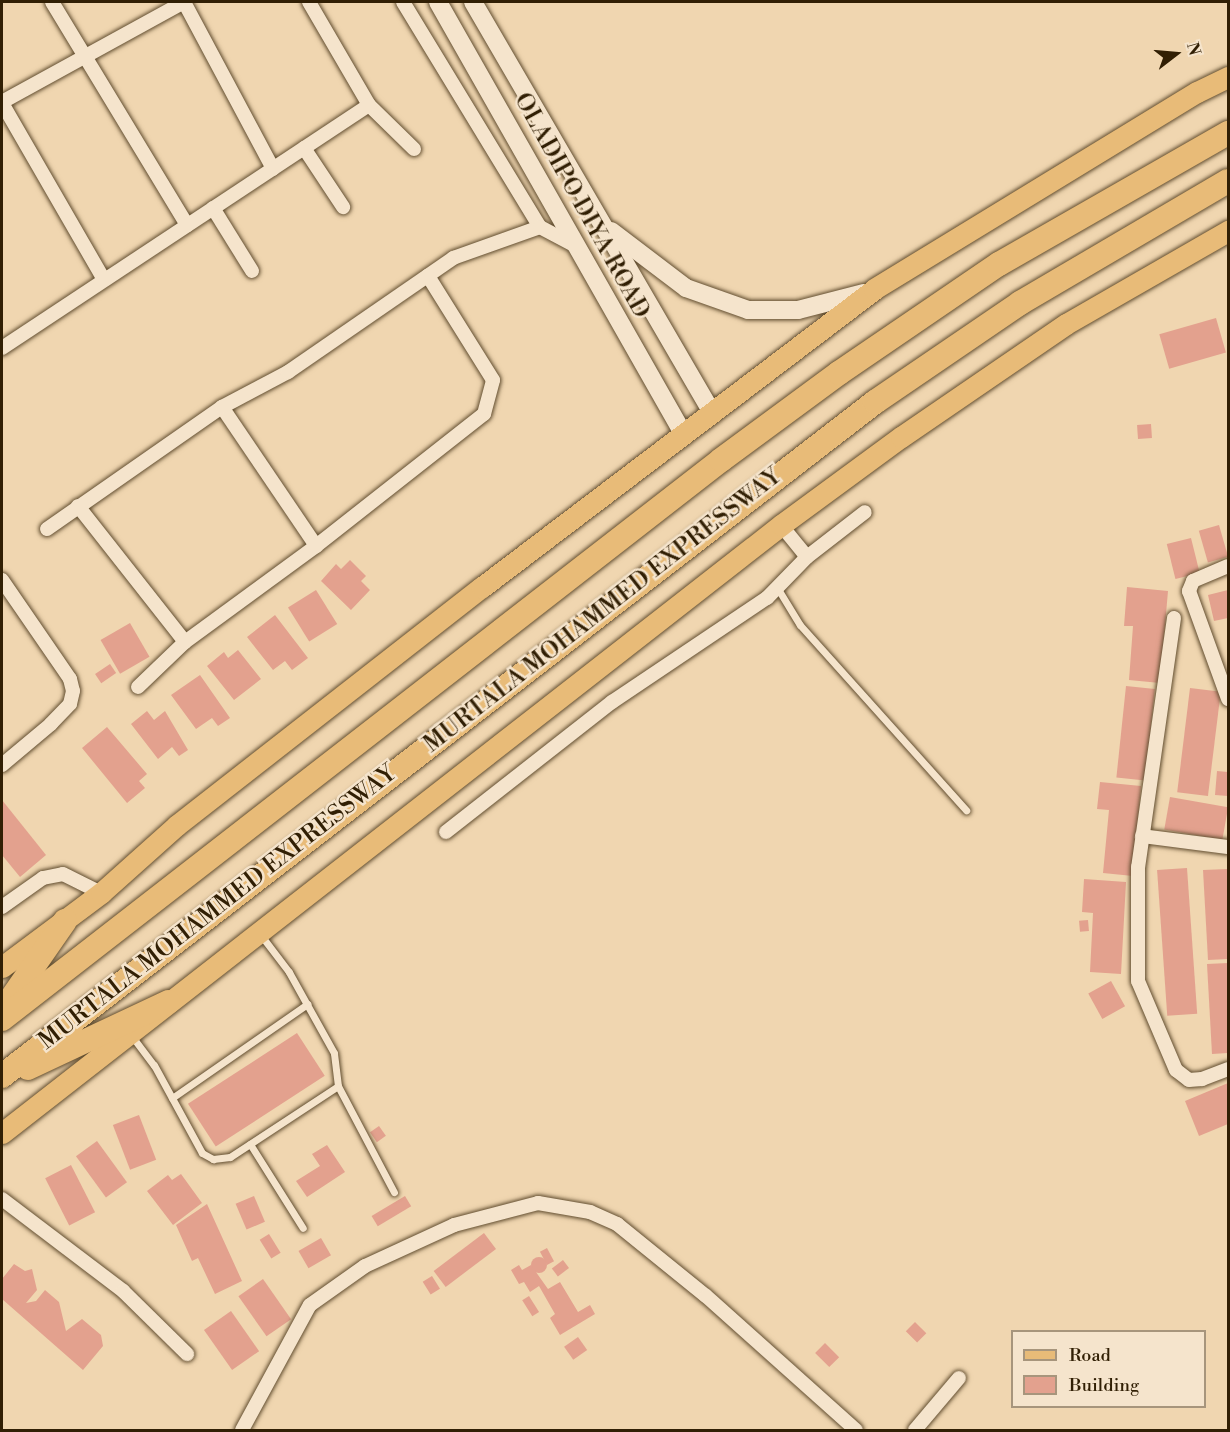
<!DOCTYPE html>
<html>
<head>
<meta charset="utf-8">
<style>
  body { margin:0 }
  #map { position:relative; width:1230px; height:1432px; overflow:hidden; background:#f0d6b0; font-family:"Libre Bodoni",serif }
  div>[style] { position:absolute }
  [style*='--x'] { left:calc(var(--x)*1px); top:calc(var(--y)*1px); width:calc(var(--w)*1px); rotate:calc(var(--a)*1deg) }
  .building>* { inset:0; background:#e3a18e; transform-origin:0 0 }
  .round { border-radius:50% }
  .roads { filter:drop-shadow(0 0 2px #614d2f) drop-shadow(0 0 2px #614d2f) }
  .lane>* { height:7px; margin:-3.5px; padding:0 3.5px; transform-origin:3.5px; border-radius:3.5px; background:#f5e4cc }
  .street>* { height:14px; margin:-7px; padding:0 7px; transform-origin:7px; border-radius:7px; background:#f5e4cc }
  .secondary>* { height:18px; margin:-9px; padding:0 9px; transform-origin:9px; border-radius:9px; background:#f5e4cc }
  .primary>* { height:21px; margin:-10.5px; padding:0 10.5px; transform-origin:10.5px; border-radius:10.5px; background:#e8bb78 }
  .highway>* { height:24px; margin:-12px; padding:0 12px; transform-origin:12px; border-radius:12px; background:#e8bb78 }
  span { translate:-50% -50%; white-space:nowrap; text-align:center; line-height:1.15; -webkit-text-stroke:5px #f5e4cc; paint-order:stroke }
  .street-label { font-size:24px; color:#311f04 }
  .frame { position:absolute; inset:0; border:3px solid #311f04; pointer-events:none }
  .legend { position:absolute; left:1011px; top:1330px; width:195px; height:78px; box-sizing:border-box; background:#f5e4cc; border:2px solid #a7957c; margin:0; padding:8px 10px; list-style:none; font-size:18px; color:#311f04 }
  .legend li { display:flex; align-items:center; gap:12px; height:30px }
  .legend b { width:30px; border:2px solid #a7957c }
  .north { position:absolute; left:1146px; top:24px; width:60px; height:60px; -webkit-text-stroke:4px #f5e4cc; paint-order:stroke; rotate:74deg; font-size:16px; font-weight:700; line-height:24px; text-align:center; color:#311f04 }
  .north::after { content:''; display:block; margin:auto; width:21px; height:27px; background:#311f04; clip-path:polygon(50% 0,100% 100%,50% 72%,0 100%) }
</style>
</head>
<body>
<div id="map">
  <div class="building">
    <div style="left:1216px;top:318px;width:36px;height:59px;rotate:74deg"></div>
    <div style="left:1151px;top:424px;width:14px;height:14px;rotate:86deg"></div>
    <div style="left:1219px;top:525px;width:33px;height:21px;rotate:74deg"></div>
    <div style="left:1191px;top:538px;width:36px;height:25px;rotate:76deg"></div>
    <div style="clip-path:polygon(350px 560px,366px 576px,361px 581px,370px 590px,351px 610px,321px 581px,336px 564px,341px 569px)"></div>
    <div style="clip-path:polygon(1127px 587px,1168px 591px,1160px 683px,1129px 680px,1133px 626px,1124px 626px)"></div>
    <div style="left:316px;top:590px;width:40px;height:33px;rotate:58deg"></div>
    <div style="clip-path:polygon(1228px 590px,1228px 618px,1214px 621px,1208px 595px)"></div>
    <div style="clip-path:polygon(275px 615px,308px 658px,292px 670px,285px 661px,273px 670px,247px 637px)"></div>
    <div style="left:130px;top:623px;width:39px;height:34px;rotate:60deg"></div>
    <div style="clip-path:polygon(238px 650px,261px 679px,234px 700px,207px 666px,224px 652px,228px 658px)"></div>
    <div style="left:110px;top:664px;width:11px;height:18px;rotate:56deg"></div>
    <div style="clip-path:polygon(200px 675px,230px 718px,218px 726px,212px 718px,196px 729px,171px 695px)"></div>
    <div style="left:1126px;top:686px;width:29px;height:92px;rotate:6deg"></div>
    <div style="left:1190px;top:688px;width:31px;height:105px;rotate:7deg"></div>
    <div style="clip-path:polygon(147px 711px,154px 720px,165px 711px,188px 750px,179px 756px,172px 747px,158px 759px,131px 724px)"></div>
    <div style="clip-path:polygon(107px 727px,147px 774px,139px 781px,145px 788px,127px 803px,82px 748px)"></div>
    <div style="clip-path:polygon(1217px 771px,1228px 772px,1228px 796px,1215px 795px)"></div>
    <div style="clip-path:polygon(1100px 782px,1141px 786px,1133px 876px,1103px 873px,1109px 810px,1097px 809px)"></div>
    <div style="left:1170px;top:797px;width:59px;height:33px;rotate:10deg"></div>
    <div style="clip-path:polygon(2px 800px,46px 855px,20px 877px,2px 855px)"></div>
    <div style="left:1187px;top:868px;width:146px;height:30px;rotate:86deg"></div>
    <div style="clip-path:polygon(1228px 869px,1228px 959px,1208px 960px,1203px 870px)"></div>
    <div style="clip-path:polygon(1084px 879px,1126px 882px,1121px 974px,1090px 972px,1093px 913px,1082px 912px)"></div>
    <div style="left:1088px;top:920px;width:11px;height:9px;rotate:85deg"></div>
    <div style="clip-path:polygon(1228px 963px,1228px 1053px,1212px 1054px,1207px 964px)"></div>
    <div style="left:1111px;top:981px;width:29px;height:26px;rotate:61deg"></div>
    <div style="left:297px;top:1033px;width:51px;height:130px;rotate:57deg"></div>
    <div style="clip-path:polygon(1228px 1083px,1228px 1124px,1199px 1136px,1185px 1101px)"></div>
    <div style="left:139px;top:1115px;width:48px;height:28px;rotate:69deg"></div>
    <div style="left:379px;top:1126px;width:12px;height:11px;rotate:55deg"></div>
    <div style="left:97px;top:1141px;width:51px;height:26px;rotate:54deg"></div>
    <div style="clip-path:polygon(327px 1145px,345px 1172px,307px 1197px,296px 1181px,320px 1166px,312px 1154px)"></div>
    <div style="left:71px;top:1165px;width:53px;height:29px;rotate:63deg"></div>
    <div style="clip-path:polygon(181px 1174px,202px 1203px,173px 1225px,147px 1191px,168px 1175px,172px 1180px)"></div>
    <div style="left:254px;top:1196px;width:28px;height:20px;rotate:67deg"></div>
    <div style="left:405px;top:1196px;width:12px;height:39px;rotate:59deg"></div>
    <div style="clip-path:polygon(207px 1204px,242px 1281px,215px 1294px,198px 1258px,192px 1261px,176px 1225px)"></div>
    <div style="left:484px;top:1233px;width:20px;height:63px;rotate:53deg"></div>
    <div style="left:269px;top:1234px;width:22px;height:11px;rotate:58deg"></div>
    <div style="left:321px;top:1238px;width:20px;height:26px;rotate:60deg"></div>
    <div style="left:547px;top:1248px;width:15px;height:8px;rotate:62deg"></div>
    <div class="round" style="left:531px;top:1257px;width:16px;height:16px"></div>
    <div style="left:563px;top:1260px;width:10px;height:14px;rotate:53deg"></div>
    <div style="clip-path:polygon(14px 1264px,25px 1271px,32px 1269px,37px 1290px,26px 1303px,36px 1301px,45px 1290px,59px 1302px,66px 1331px,82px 1319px,101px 1335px,103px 1346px,83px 1370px,2px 1299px,2px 1279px)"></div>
    <div style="clip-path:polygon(519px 1265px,522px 1270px,531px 1265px,548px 1289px,560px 1282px,578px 1312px,590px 1305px,595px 1314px,560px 1335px,550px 1318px,555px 1314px,539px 1286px,530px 1292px,524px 1282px,519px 1284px,511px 1270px)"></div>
    <div style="left:432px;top:1276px;width:15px;height:11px;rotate:58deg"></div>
    <div style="left:263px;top:1279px;width:49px;height:30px;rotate:55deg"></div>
    <div style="left:529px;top:1296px;width:19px;height:8px;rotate:58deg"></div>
    <div style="left:231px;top:1311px;width:49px;height:33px;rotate:55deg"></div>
    <div style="left:915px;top:1322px;width:16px;height:13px;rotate:45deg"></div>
    <div style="left:578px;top:1337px;width:16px;height:17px;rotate:55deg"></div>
    <div style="left:825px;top:1343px;width:20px;height:14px;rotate:45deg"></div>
  </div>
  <div class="roads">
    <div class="lane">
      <div style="--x:778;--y:589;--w:42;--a:58.6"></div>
      <div style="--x:800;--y:625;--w:249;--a:48.1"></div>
      <div style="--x:131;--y:1035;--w:38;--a:53"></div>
      <div style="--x:154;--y:1065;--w:100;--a:61.4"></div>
      <div style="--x:202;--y:1153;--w:13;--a:29"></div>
      <div style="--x:213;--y:1159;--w:17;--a:-7"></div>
      <div style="--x:230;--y:1157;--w:129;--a:-33.3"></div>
      <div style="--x:338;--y:1086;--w:33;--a:-97"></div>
      <div style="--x:334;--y:1053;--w:93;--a:-119.1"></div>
      <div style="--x:289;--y:972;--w:48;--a:-127.3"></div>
      <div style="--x:338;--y:1086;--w:120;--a:62.2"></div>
      <div style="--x:172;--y:1098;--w:165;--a:-34.8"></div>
      <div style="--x:250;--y:1144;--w:99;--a:57.8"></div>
    </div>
    <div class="street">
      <div style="--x:52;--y:2;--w:261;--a:58.8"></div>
      <div style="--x:309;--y:2;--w:119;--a:59.8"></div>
      <div style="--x:369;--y:105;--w:63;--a:44.4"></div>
      <div style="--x:403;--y:2;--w:263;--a:58.7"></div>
      <div style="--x:2;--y:102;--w:208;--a:-28.8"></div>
      <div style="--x:184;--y:2;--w:189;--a:61.9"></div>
      <div style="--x:2;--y:103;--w:204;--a:60"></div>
      <div style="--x:304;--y:148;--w:71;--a:56.5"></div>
      <div style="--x:213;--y:208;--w:74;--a:58.2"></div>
      <div style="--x:2;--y:348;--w:440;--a:-33.5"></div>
      <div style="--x:222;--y:407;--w:168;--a:55.9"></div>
      <div style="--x:78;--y:506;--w:173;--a:51.8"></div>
      <div style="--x:781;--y:525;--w:41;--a:50.9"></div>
      <div style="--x:47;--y:529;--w:213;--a:-34.9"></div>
      <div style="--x:222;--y:407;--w:75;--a:-27.9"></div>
      <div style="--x:288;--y:372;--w:201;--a:-34.6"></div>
      <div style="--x:453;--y:258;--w:92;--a:-19.6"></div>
      <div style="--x:540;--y:227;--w:38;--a:28"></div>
      <div style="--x:1228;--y:566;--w:38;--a:157"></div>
      <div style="--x:1193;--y:581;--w:11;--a:112"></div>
      <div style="--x:1189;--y:591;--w:115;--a:70.1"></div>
      <div style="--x:2;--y:580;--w:120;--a:55.5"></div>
      <div style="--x:70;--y:679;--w:12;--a:76"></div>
      <div style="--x:73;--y:691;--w:13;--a:103"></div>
      <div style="--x:70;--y:704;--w:28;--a:134"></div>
      <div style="--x:51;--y:724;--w:64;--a:140.1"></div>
      <div style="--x:1174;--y:618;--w:252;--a:98.2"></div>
      <div style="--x:1138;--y:867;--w:114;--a:90"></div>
      <div style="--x:1138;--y:981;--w:97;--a:66.9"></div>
      <div style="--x:1176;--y:1070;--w:16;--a:38"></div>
      <div style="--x:1189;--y:1080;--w:13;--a:-4"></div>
      <div style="--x:1202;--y:1079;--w:28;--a:-21"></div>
      <div style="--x:138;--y:687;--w:65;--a:-43.8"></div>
      <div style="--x:185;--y:642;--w:162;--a:-36.2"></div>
      <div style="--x:316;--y:546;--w:214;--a:-38.2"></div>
      <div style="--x:484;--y:414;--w:35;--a:-75"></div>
      <div style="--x:493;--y:380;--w:123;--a:-122"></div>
      <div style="--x:446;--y:832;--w:211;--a:-38.1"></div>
      <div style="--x:612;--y:702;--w:187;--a:-33.9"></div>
      <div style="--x:767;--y:598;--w:57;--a:-45.7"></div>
      <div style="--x:807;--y:557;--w:73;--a:-37.8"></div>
      <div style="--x:1142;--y:836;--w:87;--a:7.3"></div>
      <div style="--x:2;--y:907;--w:50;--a:-35.3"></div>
      <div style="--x:43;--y:878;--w:20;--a:-11"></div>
      <div style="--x:63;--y:874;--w:42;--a:26.6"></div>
      <div style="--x:2;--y:1199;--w:152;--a:37.2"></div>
      <div style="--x:123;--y:1291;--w:90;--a:44.5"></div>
      <div style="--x:242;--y:1430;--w:142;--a:-61.5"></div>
      <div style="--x:310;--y:1305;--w:67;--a:-35.3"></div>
      <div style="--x:365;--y:1266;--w:98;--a:-24.7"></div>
      <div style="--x:454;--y:1225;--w:87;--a:-14.7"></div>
      <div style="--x:538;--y:1203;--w:53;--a:9.8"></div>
      <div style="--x:590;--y:1212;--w:30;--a:24"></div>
      <div style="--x:617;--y:1224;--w:114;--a:39"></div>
      <div style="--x:706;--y:1296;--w:201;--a:41.8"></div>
      <div style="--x:915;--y:1430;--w:68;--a:-49.8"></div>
    </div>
    <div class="secondary">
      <div style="--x:438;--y:2;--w:496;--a:60.4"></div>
      <div style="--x:473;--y:2;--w:473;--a:59.8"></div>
      <div style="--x:611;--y:231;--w:94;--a:37.2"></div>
      <div style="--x:686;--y:288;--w:66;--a:19.5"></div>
      <div style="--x:748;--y:310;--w:50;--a:0"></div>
      <div style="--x:798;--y:310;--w:68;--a:-14.4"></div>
    </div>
    <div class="primary">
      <div style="--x:2;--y:967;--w:124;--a:-36.8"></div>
      <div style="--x:101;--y:893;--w:102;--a:-41.8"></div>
      <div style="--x:177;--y:825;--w:387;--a:-38"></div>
      <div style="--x:482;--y:587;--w:492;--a:-37.2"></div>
      <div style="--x:874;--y:289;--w:378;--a:-31.4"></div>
      <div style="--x:1197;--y:92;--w:34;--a:-26"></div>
      <div style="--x:2;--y:1133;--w:988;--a:-37.97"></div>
      <div style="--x:781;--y:525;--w:149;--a:-36.3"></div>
      <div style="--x:901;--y:437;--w:200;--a:-34.4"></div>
      <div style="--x:1066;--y:324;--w:187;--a:-29.9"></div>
    </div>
    <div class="highway">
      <div style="--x:8;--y:1003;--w:100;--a:-55.2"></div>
      <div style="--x:2;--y:1019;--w:911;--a:-37.86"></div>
      <div style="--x:721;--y:460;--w:147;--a:-36.4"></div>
      <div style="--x:839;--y:373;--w:194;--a:-34.3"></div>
      <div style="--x:999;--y:264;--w:264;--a:-29.8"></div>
      <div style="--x:28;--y:1068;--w:155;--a:-25.2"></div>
      <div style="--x:2;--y:1076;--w:1103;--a:-37.67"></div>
      <div style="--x:875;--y:402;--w:176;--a:-34.3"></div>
      <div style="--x:1020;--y:303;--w:241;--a:-30.4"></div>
    </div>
  </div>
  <div class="street-label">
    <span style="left:581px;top:206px;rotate:61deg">OLADIPO DIYA ROAD</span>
    <span style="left:603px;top:611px;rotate:-38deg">MURTALA MOHAMMED EXPRESSWAY</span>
    <span style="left:218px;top:908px;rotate:-38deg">MURTALA MOHAMMED EXPRESSWAY</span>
  </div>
  <div class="frame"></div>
  <ul class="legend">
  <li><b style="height:8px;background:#e8bb78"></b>Road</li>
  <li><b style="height:16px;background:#e3a18e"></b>Building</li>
  </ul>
  <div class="north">N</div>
</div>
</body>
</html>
